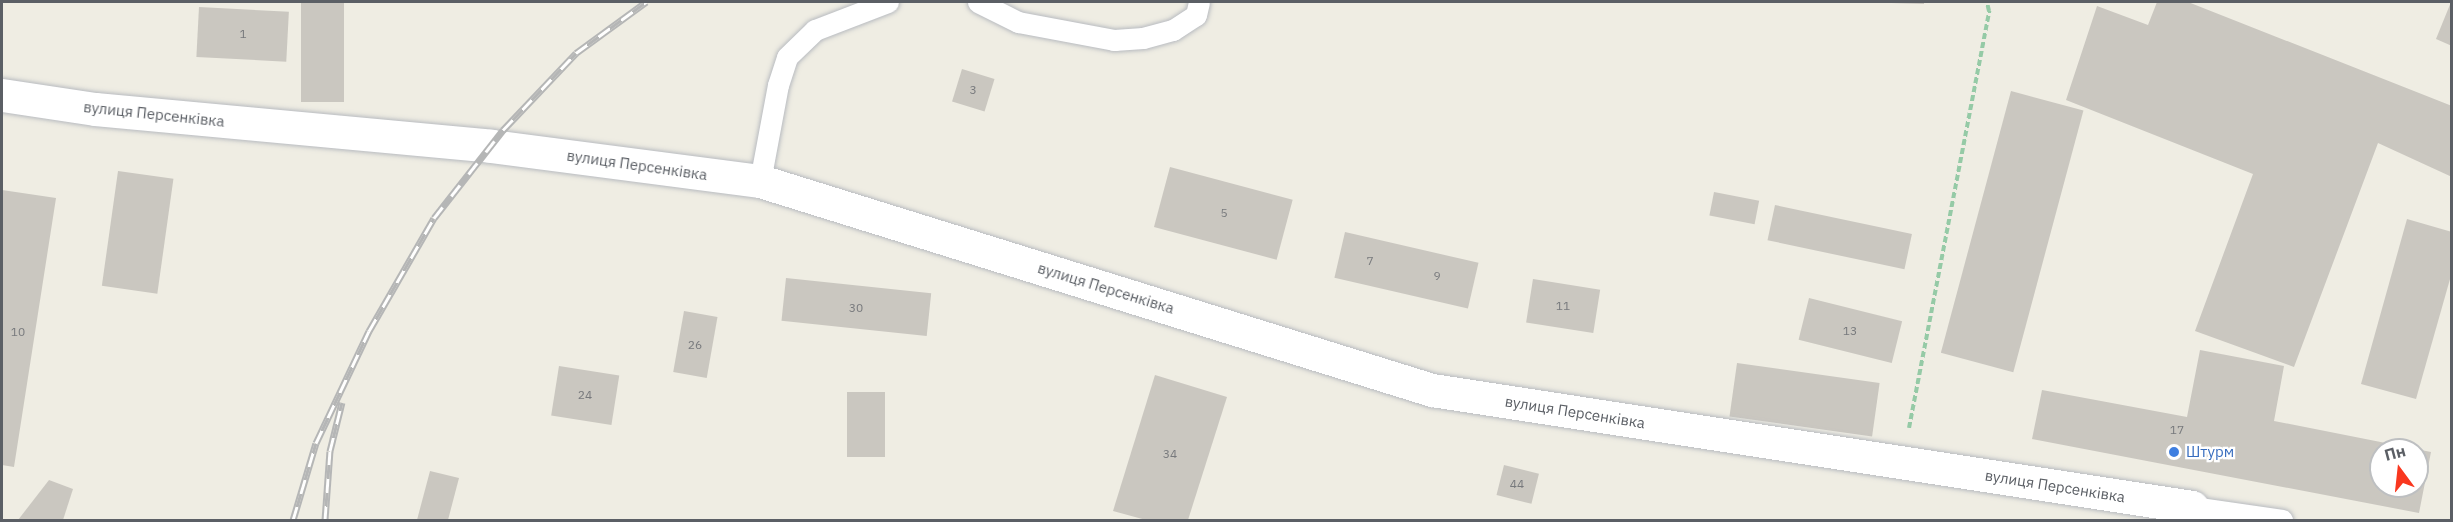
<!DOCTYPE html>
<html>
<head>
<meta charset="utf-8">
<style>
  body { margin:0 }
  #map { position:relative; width:2453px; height:522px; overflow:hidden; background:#efede3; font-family:"IBM Plex Sans",sans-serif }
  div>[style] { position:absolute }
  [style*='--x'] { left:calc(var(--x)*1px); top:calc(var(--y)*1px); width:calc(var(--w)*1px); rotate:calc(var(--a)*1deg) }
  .building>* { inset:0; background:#cac7c0; transform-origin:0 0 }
  .path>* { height:4px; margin-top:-2px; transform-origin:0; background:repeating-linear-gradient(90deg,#95caa6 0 6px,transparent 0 9px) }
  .roads { filter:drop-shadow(0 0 2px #b8bbc0) drop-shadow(0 0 2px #b8bbc0) }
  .lane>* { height:21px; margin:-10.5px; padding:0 10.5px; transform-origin:10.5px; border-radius:10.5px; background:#fff }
  .street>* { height:33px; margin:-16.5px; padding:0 16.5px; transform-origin:16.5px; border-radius:16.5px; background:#fff }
  .rail>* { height:7px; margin-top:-3.5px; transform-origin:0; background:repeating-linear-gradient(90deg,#fff 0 14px,#b5b6b6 0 28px); box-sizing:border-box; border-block:2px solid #b5b6b6 }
  .dots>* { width:16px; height:16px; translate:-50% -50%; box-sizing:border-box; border:3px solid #fff; border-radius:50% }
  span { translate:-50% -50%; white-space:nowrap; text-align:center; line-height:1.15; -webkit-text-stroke:4.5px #fff; paint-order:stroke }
  .number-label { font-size:12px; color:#77797c }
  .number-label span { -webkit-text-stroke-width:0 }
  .street-label { font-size:15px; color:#5b5f65 }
  .shop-label { font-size:15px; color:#366cbe }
  .left { translate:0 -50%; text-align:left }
  .frame { position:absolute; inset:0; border:3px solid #5b5f65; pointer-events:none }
  .north { position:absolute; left:2369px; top:438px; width:60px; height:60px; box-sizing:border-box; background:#fff; border:2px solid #bdbfc1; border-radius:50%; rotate:345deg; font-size:16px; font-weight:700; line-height:24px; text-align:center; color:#5b5f65 }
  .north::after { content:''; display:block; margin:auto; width:21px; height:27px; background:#f9371f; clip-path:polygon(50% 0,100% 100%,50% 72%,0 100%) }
</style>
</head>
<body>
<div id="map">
  <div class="building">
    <div style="left:301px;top:2px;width:43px;height:100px"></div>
    <div style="clip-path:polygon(1891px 2px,1924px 2px,1924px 4px,1891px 3px)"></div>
    <div style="clip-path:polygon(2157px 2px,2188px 2px,2452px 106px,2452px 177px,2378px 143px,2294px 367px,2195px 331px,2253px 174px,2066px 100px,2097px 6px,2148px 25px)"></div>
    <div style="clip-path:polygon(2451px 2px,2452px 2px,2452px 46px,2436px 39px)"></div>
    <div style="left:199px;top:7px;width:90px;height:50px;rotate:3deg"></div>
    <div style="left:962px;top:69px;width:34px;height:34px;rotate:17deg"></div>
    <div style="left:2011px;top:91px;width:75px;height:271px;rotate:15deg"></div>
    <div style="left:1170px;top:167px;width:127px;height:62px;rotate:15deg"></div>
    <div style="left:118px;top:171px;width:56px;height:116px;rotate:8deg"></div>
    <div style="clip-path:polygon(2px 190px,56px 198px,14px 467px,2px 465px)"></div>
    <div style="left:1714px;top:192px;width:46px;height:24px;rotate:11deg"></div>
    <div style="left:1775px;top:205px;width:140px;height:36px;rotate:12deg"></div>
    <div style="clip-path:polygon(2407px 219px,2452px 232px,2452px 272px,2416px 399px,2361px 384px)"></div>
    <div style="left:1345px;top:232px;width:137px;height:47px;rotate:13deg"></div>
    <div style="left:786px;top:278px;width:146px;height:43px;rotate:6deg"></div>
    <div style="left:1533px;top:279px;width:68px;height:44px;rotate:9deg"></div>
    <div style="left:1809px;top:298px;width:96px;height:43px;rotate:14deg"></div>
    <div style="left:684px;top:311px;width:34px;height:62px;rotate:10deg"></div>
    <div style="clip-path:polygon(evenodd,2200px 350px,2284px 366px,2274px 421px,2431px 452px,2419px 513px,2032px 439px,2042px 390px,2187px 417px,2200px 350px,2381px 450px,2417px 449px,2417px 486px,2381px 486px,2381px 450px)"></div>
    <div style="left:1737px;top:363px;width:144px;height:54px;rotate:8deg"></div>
    <div style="left:559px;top:366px;width:61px;height:50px;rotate:9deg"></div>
    <div style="clip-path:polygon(1155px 375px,1227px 397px,1188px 520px,1146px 520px,1113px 511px)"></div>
    <div style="left:847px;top:392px;width:38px;height:65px"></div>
    <div style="left:1504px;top:465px;width:36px;height:31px;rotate:14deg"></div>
    <div style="clip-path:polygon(430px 471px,459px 478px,448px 520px,417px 520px)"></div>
    <div style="clip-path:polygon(49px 480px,73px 489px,63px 520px,18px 520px)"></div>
  </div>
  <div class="path">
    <div style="--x:1909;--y:428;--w:425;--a:-79.1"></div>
    <div style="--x:1989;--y:11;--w:9;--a:-103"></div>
  </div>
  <div class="roads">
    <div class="lane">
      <div style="--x:978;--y:2;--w:45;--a:26.6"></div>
      <div style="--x:1018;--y:22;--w:98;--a:10.6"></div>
      <div style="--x:1114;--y:40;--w:29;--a:-4"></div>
      <div style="--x:1143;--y:38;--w:31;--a:-15"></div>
      <div style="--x:1173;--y:30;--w:27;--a:-33"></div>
      <div style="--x:1196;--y:15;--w:13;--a:-77"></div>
      <div style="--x:760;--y:181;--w:98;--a:-79.4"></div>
      <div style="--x:778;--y:85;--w:29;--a:-72"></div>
      <div style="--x:787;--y:57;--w:39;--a:-44"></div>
      <div style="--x:815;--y:30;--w:78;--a:-21"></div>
      <div style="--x:2195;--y:517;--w:10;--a:-107"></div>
      <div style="--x:2192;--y:507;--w:91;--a:8.2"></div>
    </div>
    <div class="street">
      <div style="--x:2;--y:95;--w:94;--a:8.6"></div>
      <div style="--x:95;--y:109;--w:398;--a:5.3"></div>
      <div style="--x:491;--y:146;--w:271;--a:7.4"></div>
      <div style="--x:760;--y:181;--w:704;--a:17.28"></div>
      <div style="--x:1432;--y:390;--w:769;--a:8.75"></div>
    </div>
  </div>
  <div class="rail">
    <div style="--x:293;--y:520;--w:80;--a:-73.4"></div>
    <div style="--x:316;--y:443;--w:124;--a:-64.7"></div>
    <div style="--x:369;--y:331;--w:130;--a:-60.1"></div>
    <div style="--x:434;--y:218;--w:112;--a:-51.9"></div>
    <div style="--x:503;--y:130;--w:106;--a:-46.5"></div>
    <div style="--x:576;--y:53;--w:87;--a:-36.1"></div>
    <div style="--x:325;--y:520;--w:69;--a:-85.9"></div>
    <div style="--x:330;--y:451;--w:50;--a:-76.2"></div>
  </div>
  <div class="dots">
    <div style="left:2174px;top:452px;background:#3f7fe0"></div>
  </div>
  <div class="number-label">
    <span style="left:243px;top:34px">1</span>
    <span style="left:973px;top:90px">3</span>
    <span style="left:1224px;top:213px">5</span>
    <span style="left:1370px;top:261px">7</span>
    <span style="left:1437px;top:276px">9</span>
    <span style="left:1563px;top:306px">11</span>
    <span style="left:856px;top:308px">30</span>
    <span style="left:1850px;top:331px">13</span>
    <span style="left:18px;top:332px">10</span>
    <span style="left:695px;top:345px">26</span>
    <span style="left:585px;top:395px">24</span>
    <span style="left:2177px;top:430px">17</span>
    <span style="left:1170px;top:454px">34</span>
    <span style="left:1517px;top:484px">44</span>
  </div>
  <div class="street-label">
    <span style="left:154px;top:114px;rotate:6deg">вулиця Персенківка</span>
    <span style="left:637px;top:165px;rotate:8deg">вулиця Персенківка</span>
    <span style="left:1106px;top:288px;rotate:17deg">вулиця Персенківка</span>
    <span style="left:1575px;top:412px;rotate:9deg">вулиця Персенківка</span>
    <span style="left:2055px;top:486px;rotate:9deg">вулиця Персенківка</span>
  </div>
  <div class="shop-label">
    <span class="left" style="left:2186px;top:452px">Штурм</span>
  </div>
  <div class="frame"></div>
  <div class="north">Пн</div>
</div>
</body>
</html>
